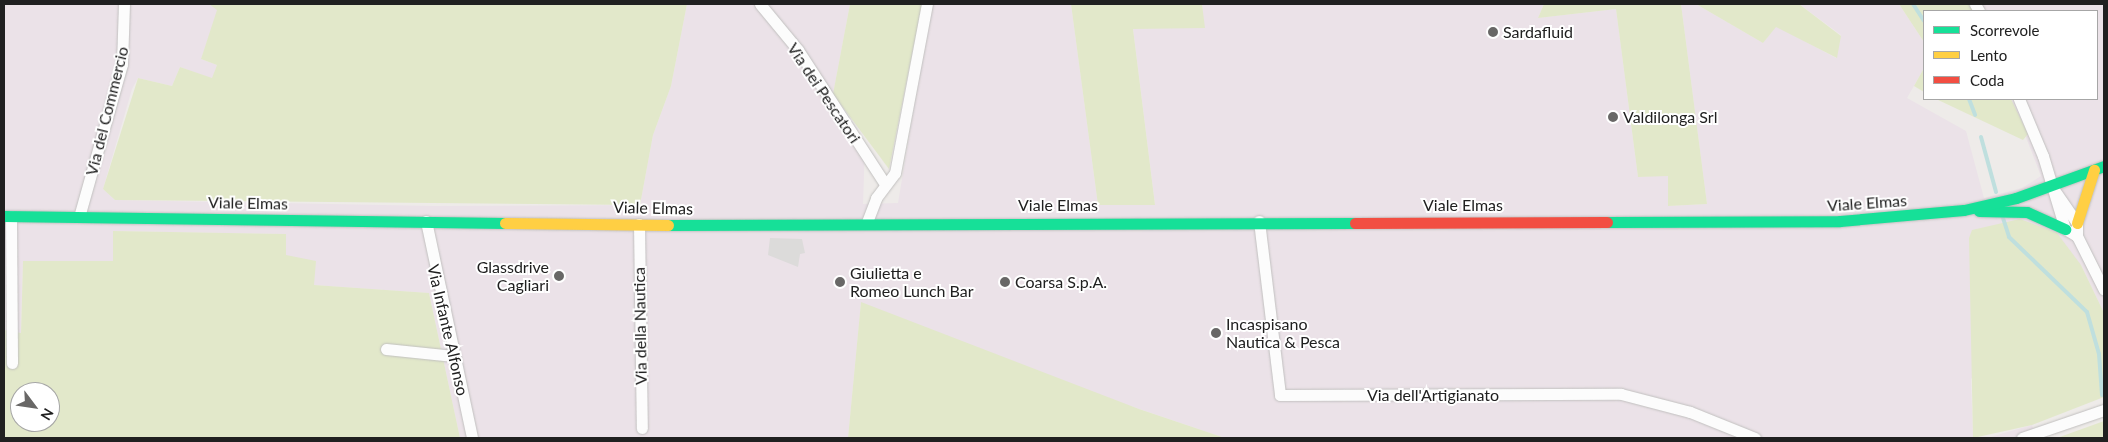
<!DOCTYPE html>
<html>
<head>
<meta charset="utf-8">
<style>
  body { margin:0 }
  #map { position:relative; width:2108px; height:442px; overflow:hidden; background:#eeebe9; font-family:Lato,sans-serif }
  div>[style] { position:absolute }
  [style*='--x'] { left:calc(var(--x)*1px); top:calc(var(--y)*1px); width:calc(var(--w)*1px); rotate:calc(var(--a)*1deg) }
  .industrial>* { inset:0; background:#ebe2e8 }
  .religious>* { inset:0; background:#dcdbda }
  .grass>* { inset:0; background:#e2e8ca }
  .stream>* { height:4px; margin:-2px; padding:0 2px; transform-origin:2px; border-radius:2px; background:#bfdfde }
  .roads { filter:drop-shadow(0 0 1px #c1c0bf) drop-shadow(0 0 1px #c1c0bf) }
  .street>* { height:11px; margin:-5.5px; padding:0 5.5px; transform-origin:5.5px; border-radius:5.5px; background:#fcfcfc }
  .fast>* { height:11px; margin:-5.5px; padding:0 5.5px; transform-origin:5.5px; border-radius:5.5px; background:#16e098 }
  .slow>* { height:11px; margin:-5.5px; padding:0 5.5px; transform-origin:5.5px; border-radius:5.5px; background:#ffcf43 }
  .jam>* { height:11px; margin:-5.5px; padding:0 5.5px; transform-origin:5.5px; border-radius:5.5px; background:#f24e42 }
  .dots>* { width:14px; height:14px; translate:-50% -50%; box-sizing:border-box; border:2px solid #fff; border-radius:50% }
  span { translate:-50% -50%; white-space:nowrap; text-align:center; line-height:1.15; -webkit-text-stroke:4px #fff; paint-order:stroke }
  .poi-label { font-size:16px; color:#202020 }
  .left { translate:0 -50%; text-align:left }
  .right { translate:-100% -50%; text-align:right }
  .street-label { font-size:16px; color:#202020 }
  .frame { position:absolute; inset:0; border:5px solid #202020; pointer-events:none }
  .legend { position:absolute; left:1923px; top:10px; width:175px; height:90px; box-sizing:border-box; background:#fff; border:1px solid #a6a6a6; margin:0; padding:6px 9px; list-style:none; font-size:15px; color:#202020 }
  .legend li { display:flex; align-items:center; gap:10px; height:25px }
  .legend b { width:25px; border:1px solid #a6a6a6 }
  .north { position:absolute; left:10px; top:382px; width:50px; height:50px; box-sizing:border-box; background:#fff; border:1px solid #a6a6a6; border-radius:50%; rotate:121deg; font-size:14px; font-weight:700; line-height:20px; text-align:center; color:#202020 }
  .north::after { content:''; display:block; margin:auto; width:18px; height:22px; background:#686766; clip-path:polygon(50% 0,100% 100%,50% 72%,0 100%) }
</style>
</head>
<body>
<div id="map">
  <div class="industrial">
    <div style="clip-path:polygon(4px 4px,209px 4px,218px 10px,201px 59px,217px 65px,212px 79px,180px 67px,172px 86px,138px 78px,132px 89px,103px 189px,115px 200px,433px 206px,640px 205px,653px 135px,671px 86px,687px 4px,850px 4px,833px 94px,865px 143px,863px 204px,898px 203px,931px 4px,1071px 4px,1098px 205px,1155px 204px,1133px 28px,1204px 28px,1202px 4px,1544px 4px,1538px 18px,1616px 9px,1638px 177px,1668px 175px,1669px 206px,1707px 204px,1681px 4px,1696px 4px,1763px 43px,1776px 26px,1836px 58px,1841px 35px,1799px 4px,1899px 4px,1924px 42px,1924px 68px,1907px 98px,1966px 131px,1984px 198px,2022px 188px,2041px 176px,2011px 99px,2097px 99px,2097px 11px,1973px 11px,1969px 4px,2104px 4px,2104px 313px,2081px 265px,1971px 379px,1973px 438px,1225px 438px,1098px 395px,861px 303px,848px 438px,460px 438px,429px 293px,314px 285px,285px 255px,286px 234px,113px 231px,113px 261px,23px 261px,21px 333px,4px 330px)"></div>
    <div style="clip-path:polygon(2032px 425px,2037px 438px,1987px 438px)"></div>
  </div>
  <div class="religious">
    <div style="clip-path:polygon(770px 238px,802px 239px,805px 253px,800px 254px,798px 267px,768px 255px)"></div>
  </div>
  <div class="grass">
    <div style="clip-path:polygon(209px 4px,687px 4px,671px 86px,653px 135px,640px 205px,115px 200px,103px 189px,138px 78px,172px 86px,180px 67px,212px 78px,217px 65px,201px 59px,217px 10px)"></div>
    <div style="clip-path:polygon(850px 4px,922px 4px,889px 169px,833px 94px)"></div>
    <div style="clip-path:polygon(1071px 4px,1202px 4px,1205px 28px,1133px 29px,1155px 205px,1098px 205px)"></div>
    <div style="clip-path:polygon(1544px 4px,1681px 4px,1707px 204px,1668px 206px,1668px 176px,1638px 177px,1616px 9px,1538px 18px)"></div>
    <div style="clip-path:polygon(1696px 4px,1799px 4px,1841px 36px,1837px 58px,1776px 27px,1763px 43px)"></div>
    <div style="clip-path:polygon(1899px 4px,1969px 4px,1973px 11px,1924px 11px,1924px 42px)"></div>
    <div style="clip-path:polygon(1924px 68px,1924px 92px,1914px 86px)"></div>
    <div style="clip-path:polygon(1936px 99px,2011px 99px,2028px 134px,2023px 140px)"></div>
    <div style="clip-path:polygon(2020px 219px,2057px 233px,2081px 265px,2104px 313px,2104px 397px,2032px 425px,1973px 438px,1969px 238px,1972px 230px)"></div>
    <div style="clip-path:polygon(evenodd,113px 231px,286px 234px,286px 255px,316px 261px,314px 285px,429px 293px,460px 438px,4px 438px,4px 330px,21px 333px,23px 261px,113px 261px,113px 231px,20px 392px,50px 392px,50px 422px,20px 422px,20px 392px)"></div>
    <div style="clip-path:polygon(861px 302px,1139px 409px,1225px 438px,848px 438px)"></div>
    <div style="clip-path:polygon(2104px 421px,2104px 438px,2057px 438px,2093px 425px)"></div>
  </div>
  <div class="stream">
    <div style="--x:1913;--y:4;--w:20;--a:57"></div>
    <div style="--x:1969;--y:99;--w:17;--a:69"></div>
    <div style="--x:1981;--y:137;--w:57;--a:74.7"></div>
    <div style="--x:2003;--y:218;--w:20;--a:72"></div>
    <div style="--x:2009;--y:237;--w:108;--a:43.9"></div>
    <div style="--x:2087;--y:312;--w:44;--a:74.1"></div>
    <div style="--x:2099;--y:354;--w:41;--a:85.8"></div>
  </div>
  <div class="roads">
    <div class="street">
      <div style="--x:760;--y:4;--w:60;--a:50.4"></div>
      <div style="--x:798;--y:50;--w:160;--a:57"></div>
      <div style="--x:1975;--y:4;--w:8;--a:60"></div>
      <div style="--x:2019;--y:99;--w:62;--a:67.2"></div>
      <div style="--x:2043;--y:156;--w:76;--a:73.2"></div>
      <div style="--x:2065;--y:229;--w:14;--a:30"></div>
      <div style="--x:2052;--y:187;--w:44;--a:55.2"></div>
      <div style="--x:2077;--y:223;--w:13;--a:90"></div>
      <div style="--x:2077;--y:236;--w:60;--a:63.4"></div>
      <div style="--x:11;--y:216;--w:147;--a:89.6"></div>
      <div style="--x:79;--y:217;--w:159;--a:-74.3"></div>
      <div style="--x:122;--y:64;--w:60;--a:-88.1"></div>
      <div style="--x:426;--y:221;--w:222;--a:78"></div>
      <div style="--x:1259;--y:221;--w:175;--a:83.1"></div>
      <div style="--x:1280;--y:395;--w:341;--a:-0.2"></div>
      <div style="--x:1621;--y:394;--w:71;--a:14.6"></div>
      <div style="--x:1690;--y:412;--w:70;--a:21.8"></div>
      <div style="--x:867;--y:222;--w:26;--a:-69"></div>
      <div style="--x:876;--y:198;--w:31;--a:-53"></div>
      <div style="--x:895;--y:173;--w:172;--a:-79.3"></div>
      <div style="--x:639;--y:224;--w:204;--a:89.2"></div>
      <div style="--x:386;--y:349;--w:68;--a:5.9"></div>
      <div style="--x:2022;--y:438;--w:87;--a:-18.9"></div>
    </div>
    <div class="fast">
      <div style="--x:1979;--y:211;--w:48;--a:1.2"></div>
      <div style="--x:2027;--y:212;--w:42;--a:24.1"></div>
      <div style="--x:4;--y:216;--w:501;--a:0.8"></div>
      <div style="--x:1607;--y:222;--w:233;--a:-0.2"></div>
      <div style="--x:1840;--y:221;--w:124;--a:-5.1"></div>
      <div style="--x:1964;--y:210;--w:53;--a:-13"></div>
      <div style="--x:2016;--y:198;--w:94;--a:-20"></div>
      <div style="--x:668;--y:225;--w:687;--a:-0.17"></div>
    </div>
    <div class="slow">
      <div style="--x:505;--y:223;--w:163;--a:0.7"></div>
      <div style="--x:2077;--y:223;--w:56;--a:-72.2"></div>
    </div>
    <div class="jam">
      <div style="--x:1355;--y:223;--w:252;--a:-0.2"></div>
    </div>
  </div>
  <div class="dots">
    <div style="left:1493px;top:32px;background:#686766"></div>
    <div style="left:1613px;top:117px;background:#686766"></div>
    <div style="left:559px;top:276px;background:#686766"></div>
    <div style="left:840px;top:282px;background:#686766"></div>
    <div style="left:1005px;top:282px;background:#686766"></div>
    <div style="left:1216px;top:333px;background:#686766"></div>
  </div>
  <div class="poi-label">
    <span class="left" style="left:1503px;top:32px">Sardafluid</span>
    <span class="left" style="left:1623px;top:117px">Valdilonga Srl</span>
    <span class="right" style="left:549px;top:276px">Glassdrive<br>Cagliari</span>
    <span class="left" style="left:850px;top:282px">Giulietta e<br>Romeo Lunch Bar</span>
    <span class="left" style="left:1015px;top:282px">Coarsa S.p.A.</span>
    <span class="left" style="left:1226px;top:333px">Incaspisano<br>Nautica &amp; Pesca</span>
  </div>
  <div class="street-label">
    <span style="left:824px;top:93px;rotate:56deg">Via dei Pescatori</span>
    <span style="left:107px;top:111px;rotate:-76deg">Via del Commercio</span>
    <span style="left:248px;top:203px;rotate:1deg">Viale Elmas</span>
    <span style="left:1867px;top:203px;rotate:-4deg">Viale Elmas</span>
    <span style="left:1058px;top:205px">Viale Elmas</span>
    <span style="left:1463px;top:205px">Viale Elmas</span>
    <span style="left:653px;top:208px;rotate:1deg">Viale Elmas</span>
    <span style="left:640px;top:326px;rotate:-91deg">Via della Nautica</span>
    <span style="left:448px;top:330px;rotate:77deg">Via Infante Alfonso</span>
    <span style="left:1433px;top:395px">Via dell'Artigianato</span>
  </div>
  <div class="frame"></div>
  <ul class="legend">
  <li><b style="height:6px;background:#16e098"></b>Scorrevole</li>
  <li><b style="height:6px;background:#ffcf43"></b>Lento</li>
  <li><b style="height:6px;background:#f24e42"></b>Coda</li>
  </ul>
  <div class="north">N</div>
</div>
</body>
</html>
